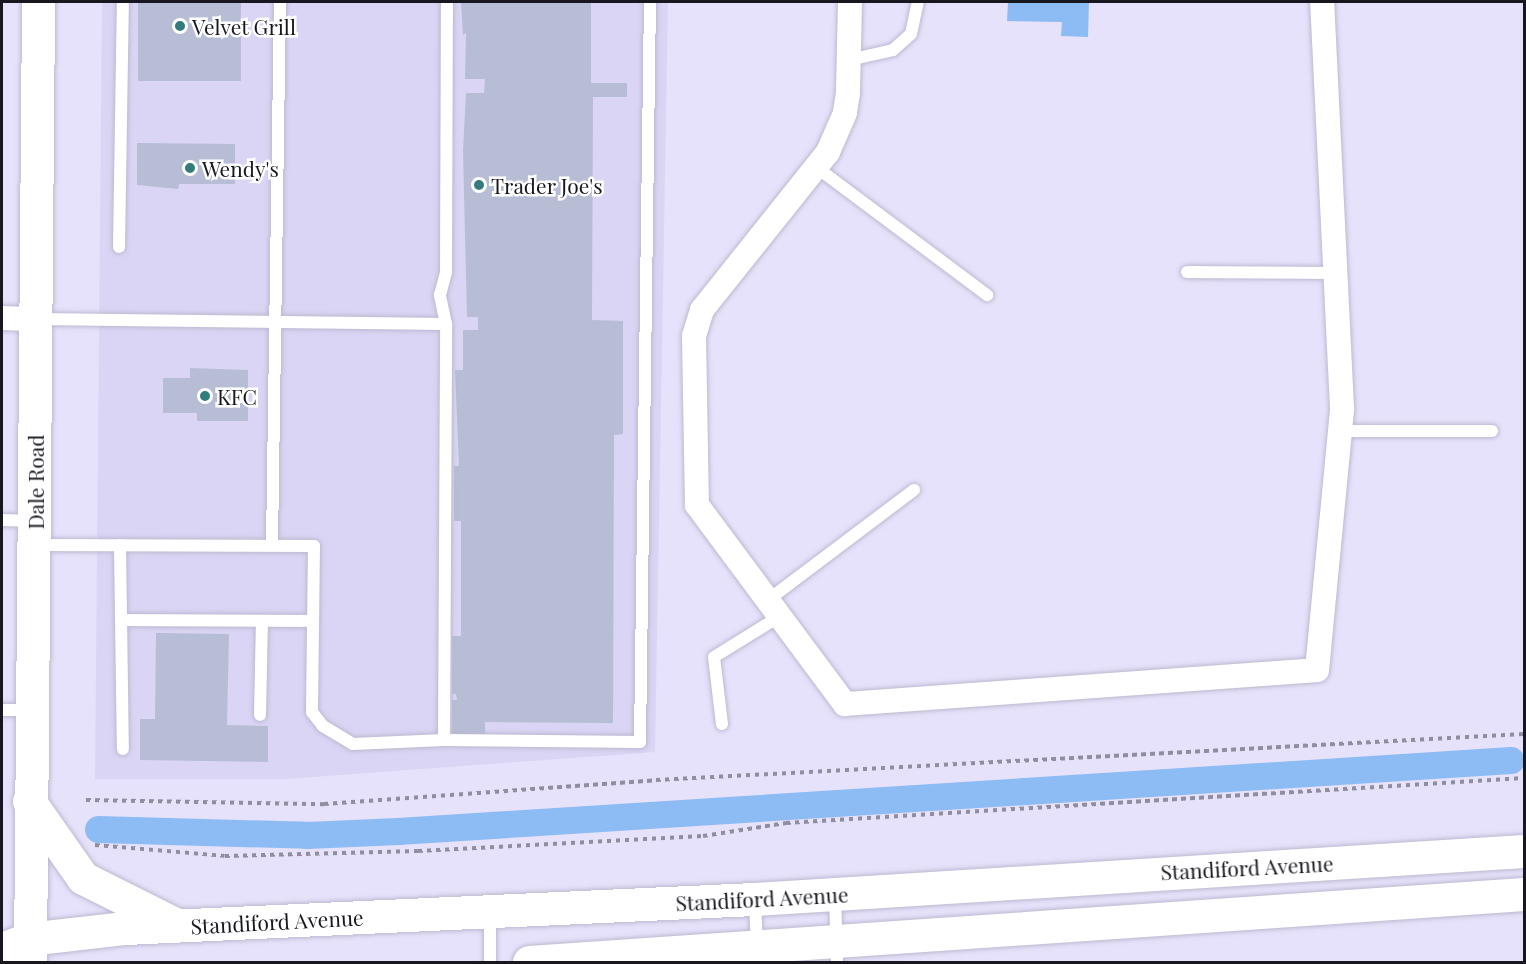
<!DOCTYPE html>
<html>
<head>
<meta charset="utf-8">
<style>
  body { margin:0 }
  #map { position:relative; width:1526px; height:964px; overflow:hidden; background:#e6e2fb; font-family:"Playfair Display",serif }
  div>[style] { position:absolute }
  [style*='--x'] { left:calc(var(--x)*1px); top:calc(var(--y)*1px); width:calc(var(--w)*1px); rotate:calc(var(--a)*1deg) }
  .built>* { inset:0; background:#dad5f4 }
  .water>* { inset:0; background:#8dbbf4 }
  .canal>* { height:27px; margin:-13.5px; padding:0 13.5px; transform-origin:13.5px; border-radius:13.5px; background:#8dbbf4 }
  .building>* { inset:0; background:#b6bdd4; transform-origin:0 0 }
  .path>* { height:4px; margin-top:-2px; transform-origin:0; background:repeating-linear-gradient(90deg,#908d9f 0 4.5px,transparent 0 9px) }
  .roads { filter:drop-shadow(0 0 2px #bdb9d1) drop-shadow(0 0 2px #bdb9d1) }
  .service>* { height:12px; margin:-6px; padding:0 6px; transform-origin:6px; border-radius:6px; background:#fff }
  .minor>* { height:24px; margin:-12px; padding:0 12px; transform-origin:12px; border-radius:12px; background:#fff }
  .secondary>* { height:33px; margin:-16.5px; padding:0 16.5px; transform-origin:16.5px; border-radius:16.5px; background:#fff }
  .dots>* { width:16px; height:16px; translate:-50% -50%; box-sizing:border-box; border:3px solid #fff; border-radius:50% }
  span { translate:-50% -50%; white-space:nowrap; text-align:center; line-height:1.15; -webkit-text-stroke:5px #fff; paint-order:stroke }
  .poi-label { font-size:21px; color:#18171f }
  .left { translate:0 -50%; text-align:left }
  .street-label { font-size:21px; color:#18171f }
  .frame { position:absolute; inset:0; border:3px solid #18171f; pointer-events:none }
</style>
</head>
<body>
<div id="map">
  <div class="built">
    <div style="clip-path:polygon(102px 2px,668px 2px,655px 752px,286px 779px,95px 779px)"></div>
  </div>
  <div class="water">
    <div style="clip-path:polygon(1008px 2px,1089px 2px,1088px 37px,1061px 36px,1062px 22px,1007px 21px)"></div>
  </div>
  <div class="canal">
    <div style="--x:98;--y:829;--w:209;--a:1.6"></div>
    <div style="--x:307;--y:835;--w:91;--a:-2.5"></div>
    <div style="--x:398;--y:831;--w:1115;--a:-3.65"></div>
  </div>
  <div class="building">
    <div style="left:138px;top:2px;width:103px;height:79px"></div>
    <div style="clip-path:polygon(461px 2px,591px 2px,591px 83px,627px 83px,627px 97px,593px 97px,592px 320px,623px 321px,623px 434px,614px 435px,613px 723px,485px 722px,485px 734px,452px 734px,452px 700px,457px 700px,456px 694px,452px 694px,452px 636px,461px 636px,461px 521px,454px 521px,454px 466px,459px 466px,455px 370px,463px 370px,463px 330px,478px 330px,478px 317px,467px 317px,463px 151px,466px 93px,484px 93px,485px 79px,465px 79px,466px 33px,463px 35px)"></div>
    <div style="clip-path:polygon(137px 143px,235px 144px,235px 184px,179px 184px,178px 189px,137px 185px)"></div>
    <div style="clip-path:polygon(190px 368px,248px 370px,248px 421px,197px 421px,197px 413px,163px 413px,163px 378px,190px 378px)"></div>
    <div style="clip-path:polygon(156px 633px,229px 634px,227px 725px,268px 726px,268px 762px,140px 760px,140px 719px,155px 719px)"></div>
  </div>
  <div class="path">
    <div style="--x:86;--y:800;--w:238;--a:1"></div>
    <div style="--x:324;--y:804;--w:333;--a:-4.1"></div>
    <div style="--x:656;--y:780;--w:869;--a:-3.03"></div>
    <div style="--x:95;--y:845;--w:130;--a:4.8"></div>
    <div style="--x:225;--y:856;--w:193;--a:-1.5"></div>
    <div style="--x:418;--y:851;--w:285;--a:-3"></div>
    <div style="--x:703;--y:836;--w:84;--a:-8.9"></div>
    <div style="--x:786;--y:823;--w:739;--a:-3.49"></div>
  </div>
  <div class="roads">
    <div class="service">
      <div style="--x:849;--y:60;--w:45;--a:-12.8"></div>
      <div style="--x:893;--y:50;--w:24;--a:-42"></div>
      <div style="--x:911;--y:34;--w:33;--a:-78"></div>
      <div style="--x:816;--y:167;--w:214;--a:36.8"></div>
      <div style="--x:119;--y:247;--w:245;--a:-89.1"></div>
      <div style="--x:1187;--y:272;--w:146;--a:0.4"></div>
      <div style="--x:36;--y:319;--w:410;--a:0.7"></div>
      <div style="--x:1340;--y:431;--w:152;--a:0"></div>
      <div style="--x:2;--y:520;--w:32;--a:2"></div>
      <div style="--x:36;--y:545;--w:278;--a:0.2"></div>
      <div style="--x:314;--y:546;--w:166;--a:90.7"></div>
      <div style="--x:312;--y:712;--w:18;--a:52"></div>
      <div style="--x:323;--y:726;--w:35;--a:31"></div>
      <div style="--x:353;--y:744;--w:91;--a:-2.5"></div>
      <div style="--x:444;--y:740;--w:196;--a:0.6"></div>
      <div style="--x:640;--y:742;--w:740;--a:-89.23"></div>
      <div style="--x:120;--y:545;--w:204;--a:89.2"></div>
      <div style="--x:272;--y:545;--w:543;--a:-89.16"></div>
      <div style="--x:768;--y:600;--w:183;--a:-37"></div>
      <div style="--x:121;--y:620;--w:191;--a:0.3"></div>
      <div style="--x:2;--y:710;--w:28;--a:0"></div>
      <div style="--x:260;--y:715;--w:94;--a:-88.8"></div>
      <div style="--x:722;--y:724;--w:67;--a:-96.8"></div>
      <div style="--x:714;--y:657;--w:78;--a:-31.8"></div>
      <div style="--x:444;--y:740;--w:416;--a:-89.7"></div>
      <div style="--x:446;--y:324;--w:30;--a:-102"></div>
      <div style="--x:440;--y:295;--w:24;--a:-75"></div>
      <div style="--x:446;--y:272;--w:270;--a:-89.8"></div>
      <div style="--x:835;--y:895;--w:67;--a:88.3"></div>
      <div style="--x:755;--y:901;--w:45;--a:87.5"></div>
      <div style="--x:490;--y:913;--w:49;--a:90"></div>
    </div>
    <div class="minor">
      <div style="--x:850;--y:2;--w:91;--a:91.3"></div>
      <div style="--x:848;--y:93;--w:20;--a:99"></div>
      <div style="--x:845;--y:113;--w:43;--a:113.6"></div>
      <div style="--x:828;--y:152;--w:202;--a:128.6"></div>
      <div style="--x:702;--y:310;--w:27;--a:107"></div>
      <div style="--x:694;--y:336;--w:169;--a:89"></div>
      <div style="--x:697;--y:505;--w:248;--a:53.4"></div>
      <div style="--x:845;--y:704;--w:473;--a:-4.1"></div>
      <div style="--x:1317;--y:670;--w:263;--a:-84.5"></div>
      <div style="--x:1342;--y:408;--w:406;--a:-92.8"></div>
      <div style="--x:2;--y:318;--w:34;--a:2"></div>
    </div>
    <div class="secondary">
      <div style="--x:29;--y:801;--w:94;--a:55"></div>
      <div style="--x:83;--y:878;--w:101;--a:26.6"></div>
      <div style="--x:2;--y:949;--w:28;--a:-21"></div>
      <div style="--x:28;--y:939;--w:98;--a:-6.5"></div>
      <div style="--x:125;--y:928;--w:631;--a:-2.64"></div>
      <div style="--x:755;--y:899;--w:770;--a:-3.57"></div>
      <div style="--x:30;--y:961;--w:959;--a:-89.52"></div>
      <div style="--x:529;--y:962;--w:997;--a:-3.91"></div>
    </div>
  </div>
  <div class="dots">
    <div style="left:180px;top:26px;background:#337c7d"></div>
    <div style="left:190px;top:168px;background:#337c7d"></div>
    <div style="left:479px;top:185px;background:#337c7d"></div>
    <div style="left:205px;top:396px;background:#337c7d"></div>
  </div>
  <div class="poi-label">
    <span class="left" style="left:192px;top:26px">Velvet Grill</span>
    <span class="left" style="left:202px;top:168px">Wendy's</span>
    <span class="left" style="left:491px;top:185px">Trader Joe's</span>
    <span class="left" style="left:217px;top:396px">KFC</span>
  </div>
  <div class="street-label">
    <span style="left:35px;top:482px;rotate:-90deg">Dale Road</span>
    <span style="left:1247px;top:867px;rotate:-3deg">Standiford Avenue</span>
    <span style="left:762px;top:898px;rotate:-3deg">Standiford Avenue</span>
    <span style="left:277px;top:921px;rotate:-3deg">Standiford Avenue</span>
  </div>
  <div class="frame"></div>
</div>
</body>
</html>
